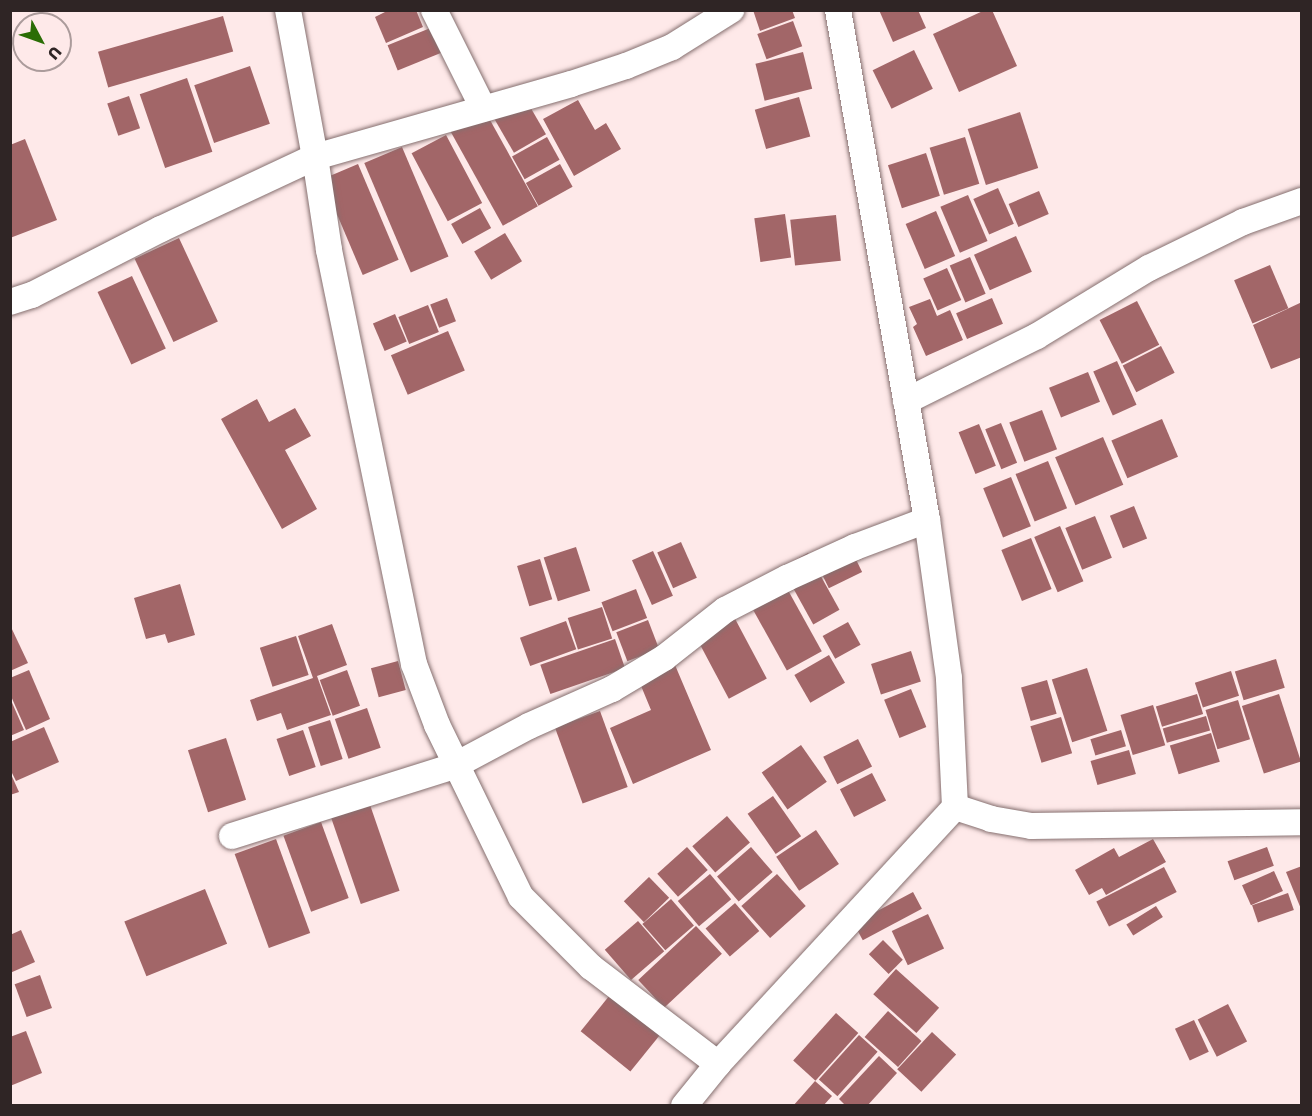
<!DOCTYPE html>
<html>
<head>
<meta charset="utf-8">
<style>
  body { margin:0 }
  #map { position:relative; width:1312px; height:1116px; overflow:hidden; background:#fee9e9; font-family:Poppins,sans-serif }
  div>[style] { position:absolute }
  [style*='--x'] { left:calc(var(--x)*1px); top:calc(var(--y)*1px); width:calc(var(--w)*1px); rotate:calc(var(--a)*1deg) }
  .building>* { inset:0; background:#a26668; transform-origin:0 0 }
  .roads { filter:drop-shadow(0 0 2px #856f6f) drop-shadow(0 0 2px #856f6f) }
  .street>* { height:26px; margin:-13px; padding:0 13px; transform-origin:13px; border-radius:13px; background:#fff }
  span { translate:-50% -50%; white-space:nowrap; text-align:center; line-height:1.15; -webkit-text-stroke:4.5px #fee9e9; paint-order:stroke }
  .frame { position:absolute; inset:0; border:12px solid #2f2525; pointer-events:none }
  .north { position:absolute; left:12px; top:12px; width:60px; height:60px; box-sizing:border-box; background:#fee9e9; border:2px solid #ab9b9b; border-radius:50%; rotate:131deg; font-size:16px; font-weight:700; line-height:24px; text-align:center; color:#2f2525 }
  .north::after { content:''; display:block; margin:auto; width:21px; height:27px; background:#2b6d05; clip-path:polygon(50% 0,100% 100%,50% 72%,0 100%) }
</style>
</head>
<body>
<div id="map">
  <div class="building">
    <div style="clip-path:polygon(389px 10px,416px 10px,423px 27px,386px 43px,375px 17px)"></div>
    <div style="clip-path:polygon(753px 10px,792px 10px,795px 18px,760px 31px)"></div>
    <div style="clip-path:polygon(879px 10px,918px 10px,926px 28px,893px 42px)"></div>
    <div style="clip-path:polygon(985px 10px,992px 10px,1017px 66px,959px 92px,933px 34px)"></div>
    <div style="left:223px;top:16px;width:37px;height:130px;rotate:74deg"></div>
    <div style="left:793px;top:21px;width:27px;height:38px;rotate:70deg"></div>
    <div style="left:433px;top:27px;width:27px;height:49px;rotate:68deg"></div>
    <div style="left:914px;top:50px;width:43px;height:46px;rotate:64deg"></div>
    <div style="left:803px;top:52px;width:38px;height:49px;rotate:76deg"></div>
    <div style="left:250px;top:66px;width:61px;height:59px;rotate:71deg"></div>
    <div style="left:187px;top:78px;width:78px;height:50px;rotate:71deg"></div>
    <div style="left:129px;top:96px;width:34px;height:23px;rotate:71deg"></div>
    <div style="left:799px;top:97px;width:41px;height:46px;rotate:74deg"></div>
    <div style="left:525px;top:98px;width:42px;height:37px;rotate:60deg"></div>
    <div style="clip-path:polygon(578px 100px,595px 130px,606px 123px,621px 149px,574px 176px,543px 119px)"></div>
    <div style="left:485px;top:111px;width:109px;height:40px;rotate:61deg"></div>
    <div style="left:1020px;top:112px;width:59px;height:55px;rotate:72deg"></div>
    <div style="left:446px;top:135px;width:77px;height:39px;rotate:62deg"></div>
    <div style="left:547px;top:137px;width:26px;height:40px;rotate:61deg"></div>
    <div style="left:965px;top:137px;width:49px;height:37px;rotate:73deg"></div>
    <div style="clip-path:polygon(25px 139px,57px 220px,10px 238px,10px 145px)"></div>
    <div style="left:402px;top:147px;width:119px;height:41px;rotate:67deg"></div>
    <div style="left:926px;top:153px;width:45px;height:40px;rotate:72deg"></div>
    <div style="left:358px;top:164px;width:104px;height:39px;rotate:67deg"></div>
    <div style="left:560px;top:164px;width:26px;height:39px;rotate:61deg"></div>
    <div style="left:998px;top:188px;width:39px;height:27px;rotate:66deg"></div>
    <div style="left:1039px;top:191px;width:25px;height:33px;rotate:67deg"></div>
    <div style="left:968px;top:195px;width:50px;height:30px;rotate:67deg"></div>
    <div style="left:480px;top:208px;width:23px;height:33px;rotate:61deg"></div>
    <div style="left:936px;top:211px;width:49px;height:33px;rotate:67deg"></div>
    <div style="left:785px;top:214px;width:44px;height:31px;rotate:82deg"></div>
    <div style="left:836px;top:215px;width:46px;height:46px;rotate:84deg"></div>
    <div style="left:505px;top:233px;width:33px;height:36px;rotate:59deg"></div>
    <div style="left:1016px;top:236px;width:39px;height:46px;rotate:66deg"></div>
    <div style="left:179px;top:238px;width:92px;height:49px;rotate:65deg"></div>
    <div style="left:970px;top:257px;width:40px;height:22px;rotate:67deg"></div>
    <div style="left:1270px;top:265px;width:47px;height:39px;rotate:67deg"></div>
    <div style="left:947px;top:268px;width:35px;height:26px;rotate:66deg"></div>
    <div style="left:132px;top:276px;width:80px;height:38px;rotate:65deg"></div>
    <div style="left:447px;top:298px;width:25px;height:18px;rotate:69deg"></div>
    <div style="left:992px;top:298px;width:28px;height:39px;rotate:67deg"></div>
    <div style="clip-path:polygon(930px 299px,937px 316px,950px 310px,963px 340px,926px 356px,913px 327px,917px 324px,909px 307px)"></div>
    <div style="left:1137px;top:301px;width:49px;height:42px;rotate:63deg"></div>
    <div style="clip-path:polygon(1302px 302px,1301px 341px,1294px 325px,1302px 343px,1302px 357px,1271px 369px,1253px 325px)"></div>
    <div style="left:428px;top:305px;width:29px;height:32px;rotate:68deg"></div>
    <div style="left:395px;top:314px;width:30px;height:24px;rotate:67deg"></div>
    <div style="left:448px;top:331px;width:43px;height:62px;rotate:67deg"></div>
    <div style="left:1161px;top:346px;width:30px;height:43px;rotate:63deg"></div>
    <div style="left:1117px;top:361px;width:48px;height:26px;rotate:66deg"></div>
    <div style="left:1088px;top:372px;width:32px;height:42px;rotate:68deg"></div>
    <div style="clip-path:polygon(257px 399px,269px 422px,295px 408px,311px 436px,285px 450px,317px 509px,282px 529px,221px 419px)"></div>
    <div style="left:1042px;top:410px;width:42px;height:35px;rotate:69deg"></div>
    <div style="left:1162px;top:419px;width:41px;height:55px;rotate:67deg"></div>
    <div style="left:1001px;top:423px;width:43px;height:17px;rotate:68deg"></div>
    <div style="left:979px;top:424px;width:45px;height:22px;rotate:68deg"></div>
    <div style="left:1103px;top:437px;width:52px;height:52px;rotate:67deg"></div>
    <div style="left:1048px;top:461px;width:51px;height:35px;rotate:68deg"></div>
    <div style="left:1011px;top:477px;width:53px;height:30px;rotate:68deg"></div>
    <div style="left:1134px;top:506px;width:35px;height:26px;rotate:68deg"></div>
    <div style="left:1095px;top:516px;width:45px;height:32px;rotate:68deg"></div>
    <div style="left:1060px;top:526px;width:60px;height:28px;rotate:67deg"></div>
    <div style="left:845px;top:537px;width:39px;height:37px;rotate:64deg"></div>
    <div style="left:1031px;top:538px;width:55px;height:32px;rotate:68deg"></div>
    <div style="left:681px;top:542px;width:39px;height:26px;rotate:66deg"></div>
    <div style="left:576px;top:547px;width:46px;height:34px;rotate:72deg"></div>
    <div style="left:653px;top:551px;width:49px;height:23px;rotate:66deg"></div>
    <div style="left:808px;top:553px;width:65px;height:30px;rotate:61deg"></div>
    <div style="left:540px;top:559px;width:42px;height:24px;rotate:73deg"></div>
    <div style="left:784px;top:583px;width:78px;height:40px;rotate:61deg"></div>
    <div style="clip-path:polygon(180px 584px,195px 635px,168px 643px,165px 634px,146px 639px,134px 598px)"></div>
    <div style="left:636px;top:589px;width:31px;height:37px;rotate:69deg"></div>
    <div style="left:602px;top:607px;width:33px;height:36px;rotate:72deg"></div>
    <div style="left:733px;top:615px;width:72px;height:43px;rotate:62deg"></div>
    <div style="left:648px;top:620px;width:31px;height:34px;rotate:69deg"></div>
    <div style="left:566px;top:621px;width:30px;height:49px;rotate:70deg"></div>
    <div style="left:848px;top:622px;width:26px;height:29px;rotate:61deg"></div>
    <div style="clip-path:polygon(332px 624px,347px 665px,317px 676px,331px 715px,287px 730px,281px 713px,257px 721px,250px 700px,313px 678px,298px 636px)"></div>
    <div style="clip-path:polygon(10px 625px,28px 663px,10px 671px)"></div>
    <div style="left:296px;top:636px;width:41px;height:38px;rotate:72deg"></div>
    <div style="left:615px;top:639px;width:31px;height:79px;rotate:71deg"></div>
    <div style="left:911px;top:651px;width:32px;height:42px;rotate:72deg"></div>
    <div style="left:829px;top:655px;width:32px;height:40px;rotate:60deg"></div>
    <div style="left:1276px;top:659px;width:30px;height:43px;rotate:73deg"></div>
    <div style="left:398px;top:661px;width:30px;height:28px;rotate:75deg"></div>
    <div style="clip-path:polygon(675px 665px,711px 750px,633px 784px,610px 728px,651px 710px,639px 681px)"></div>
    <div style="left:1087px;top:668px;width:66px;height:37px;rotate:72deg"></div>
    <div style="clip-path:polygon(29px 670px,50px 719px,26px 730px,10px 694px,10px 678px)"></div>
    <div style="left:347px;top:670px;width:38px;height:29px;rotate:70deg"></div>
    <div style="left:1231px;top:671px;width:26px;height:38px;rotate:72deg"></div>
    <div style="left:1047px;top:680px;width:35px;height:27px;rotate:74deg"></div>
    <div style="left:911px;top:689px;width:41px;height:29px;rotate:68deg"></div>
    <div style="left:1197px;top:694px;width:21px;height:43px;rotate:73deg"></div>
    <div style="left:1279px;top:694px;width:71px;height:39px;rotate:72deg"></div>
    <div style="clip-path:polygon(10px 698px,24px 730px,10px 736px)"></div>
    <div style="left:1238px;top:700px;width:41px;height:34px;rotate:73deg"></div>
    <div style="left:1153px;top:705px;width:42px;height:34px;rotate:73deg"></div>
    <div style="left:367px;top:708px;width:42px;height:34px;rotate:71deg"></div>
    <div style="left:600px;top:711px;width:81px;height:48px;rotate:70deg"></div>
    <div style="left:1206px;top:716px;width:15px;height:45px;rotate:74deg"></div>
    <div style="left:1061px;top:717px;width:38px;height:32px;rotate:73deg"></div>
    <div style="left:330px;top:720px;width:41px;height:23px;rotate:72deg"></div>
    <div style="clip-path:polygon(44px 727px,59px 762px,16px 781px,10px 769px,10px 742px)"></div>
    <div style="left:303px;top:730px;width:39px;height:28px;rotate:71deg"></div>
    <div style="left:1121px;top:730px;width:17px;height:32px;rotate:73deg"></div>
    <div style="left:1211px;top:733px;width:30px;height:43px;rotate:73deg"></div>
    <div style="left:226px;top:738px;width:65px;height:40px;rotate:72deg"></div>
    <div style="left:858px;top:739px;width:31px;height:39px;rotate:63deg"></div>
    <div style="left:801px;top:745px;width:45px;height:48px;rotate:55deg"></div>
    <div style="left:1129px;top:750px;width:25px;height:40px;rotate:74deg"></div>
    <div style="clip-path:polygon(10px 772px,19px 792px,10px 795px)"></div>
    <div style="left:872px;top:773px;width:31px;height:36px;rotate:63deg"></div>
    <div style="left:773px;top:796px;width:49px;height:31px;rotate:55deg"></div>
    <div style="left:368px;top:799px;width:97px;height:41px;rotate:71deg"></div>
    <div style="left:727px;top:816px;width:35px;height:46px;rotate:49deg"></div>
    <div style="left:321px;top:822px;width:81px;height:40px;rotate:70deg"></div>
    <div style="left:816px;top:830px;width:41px;height:48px;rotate:56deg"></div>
    <div style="left:276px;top:839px;width:100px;height:44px;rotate:70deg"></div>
    <div style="clip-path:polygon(1153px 839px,1166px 862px,1106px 895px,1102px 888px,1089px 895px,1075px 870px,1114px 848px,1119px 857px)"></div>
    <div style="left:687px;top:847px;width:31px;height:40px;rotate:48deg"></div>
    <div style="left:751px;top:847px;width:33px;height:45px;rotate:49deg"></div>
    <div style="left:1267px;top:847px;width:20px;height:42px;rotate:70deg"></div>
    <div style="clip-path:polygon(1302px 866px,1302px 909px,1301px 909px,1286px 872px)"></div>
    <div style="left:1164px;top:867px;width:28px;height:76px;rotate:63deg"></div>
    <div style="left:1274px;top:871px;width:22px;height:35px;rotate:66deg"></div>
    <div style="left:710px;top:874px;width:33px;height:42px;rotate:50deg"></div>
    <div style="left:777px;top:874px;width:43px;height:48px;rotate:48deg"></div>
    <div style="left:649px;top:877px;width:29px;height:35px;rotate:46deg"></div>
    <div style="left:205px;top:889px;width:59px;height:87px;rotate:68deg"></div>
    <div style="left:913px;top:892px;width:19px;height:67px;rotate:62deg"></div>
    <div style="left:1288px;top:893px;width:18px;height:38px;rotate:71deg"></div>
    <div style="left:671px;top:899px;width:35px;height:38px;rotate:49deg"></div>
    <div style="left:735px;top:903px;width:37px;height:39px;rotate:49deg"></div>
    <div style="left:1156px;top:906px;width:13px;height:35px;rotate:58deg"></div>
    <div style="left:928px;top:914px;width:38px;height:40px;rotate:65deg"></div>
    <div style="left:638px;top:921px;width:40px;height:44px;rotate:49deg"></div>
    <div style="left:696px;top:926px;width:38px;height:79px;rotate:47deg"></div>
    <div style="clip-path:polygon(21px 930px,35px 962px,10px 973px,10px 935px)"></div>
    <div style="left:883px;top:940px;width:28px;height:20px;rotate:45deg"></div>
    <div style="left:896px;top:969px;width:58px;height:34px;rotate:42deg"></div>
    <div style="left:40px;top:975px;width:35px;height:27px;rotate:70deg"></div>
    <div style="left:614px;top:990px;width:64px;height:53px;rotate:39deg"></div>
    <div style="left:1228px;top:1004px;width:42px;height:34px;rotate:63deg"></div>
    <div style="left:888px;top:1011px;width:45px;height:35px;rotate:42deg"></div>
    <div style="left:836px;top:1013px;width:30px;height:64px;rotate:42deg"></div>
    <div style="left:1194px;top:1020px;width:35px;height:21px;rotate:65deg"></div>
    <div style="clip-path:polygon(26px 1031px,42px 1073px,10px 1086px,10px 1037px)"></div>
    <div style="left:932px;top:1032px;width:33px;height:51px;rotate:43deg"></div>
    <div style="left:859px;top:1035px;width:25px;height:60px;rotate:42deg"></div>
    <div style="clip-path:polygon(879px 1056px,897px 1073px,867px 1106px,846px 1106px,839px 1099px)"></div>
    <div style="clip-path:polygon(815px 1081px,832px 1096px,823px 1106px,793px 1106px)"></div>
  </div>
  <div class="roads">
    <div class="street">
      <div style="--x:288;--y:10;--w:149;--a:79.6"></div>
      <div style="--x:315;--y:157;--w:94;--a:81.4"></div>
      <div style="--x:329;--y:250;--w:423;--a:78.4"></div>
      <div style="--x:414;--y:664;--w:65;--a:69.3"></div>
      <div style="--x:437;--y:725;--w:191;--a:64"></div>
      <div style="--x:521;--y:897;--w:99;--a:45"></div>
      <div style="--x:591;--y:967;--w:160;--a:37.4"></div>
      <div style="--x:434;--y:10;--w:110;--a:63.4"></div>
      <div style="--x:10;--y:302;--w:23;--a:-18"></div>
      <div style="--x:32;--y:295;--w:145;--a:-27.1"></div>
      <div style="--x:161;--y:229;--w:170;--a:-25.1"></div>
      <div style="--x:315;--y:157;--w:266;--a:-15.9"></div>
      <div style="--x:571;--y:84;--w:58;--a:-18.1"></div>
      <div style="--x:626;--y:66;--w:50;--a:-22.4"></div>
      <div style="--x:672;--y:47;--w:70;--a:-32.1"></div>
      <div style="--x:906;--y:401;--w:146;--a:-26.4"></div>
      <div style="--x:1037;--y:336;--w:131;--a:-31.3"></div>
      <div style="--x:1149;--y:268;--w:105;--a:-26.1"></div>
      <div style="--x:1243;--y:222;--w:63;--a:-19.6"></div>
      <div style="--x:955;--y:807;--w:38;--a:18"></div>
      <div style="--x:991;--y:819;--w:41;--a:9.9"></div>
      <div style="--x:1031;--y:826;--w:271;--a:-0.8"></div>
      <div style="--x:232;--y:836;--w:233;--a:-17.5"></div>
      <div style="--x:454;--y:766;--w:85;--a:-28.1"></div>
      <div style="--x:529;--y:726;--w:91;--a:-24"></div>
      <div style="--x:612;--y:689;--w:61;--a:-30.8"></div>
      <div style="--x:664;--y:658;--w:78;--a:-38.2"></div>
      <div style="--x:725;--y:610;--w:70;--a:-27.3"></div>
      <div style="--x:787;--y:578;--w:75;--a:-24.5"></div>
      <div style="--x:855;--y:547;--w:77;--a:-20.6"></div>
      <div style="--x:684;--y:1106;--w:54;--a:-51"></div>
      <div style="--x:718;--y:1064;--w:350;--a:-47.3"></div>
      <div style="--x:955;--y:807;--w:129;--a:-92.7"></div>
      <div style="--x:949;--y:678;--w:160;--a:-97.9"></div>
      <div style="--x:927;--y:520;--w:518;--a:-99.9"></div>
    </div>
  </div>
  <div class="frame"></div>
  <div class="north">U</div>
</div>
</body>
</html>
